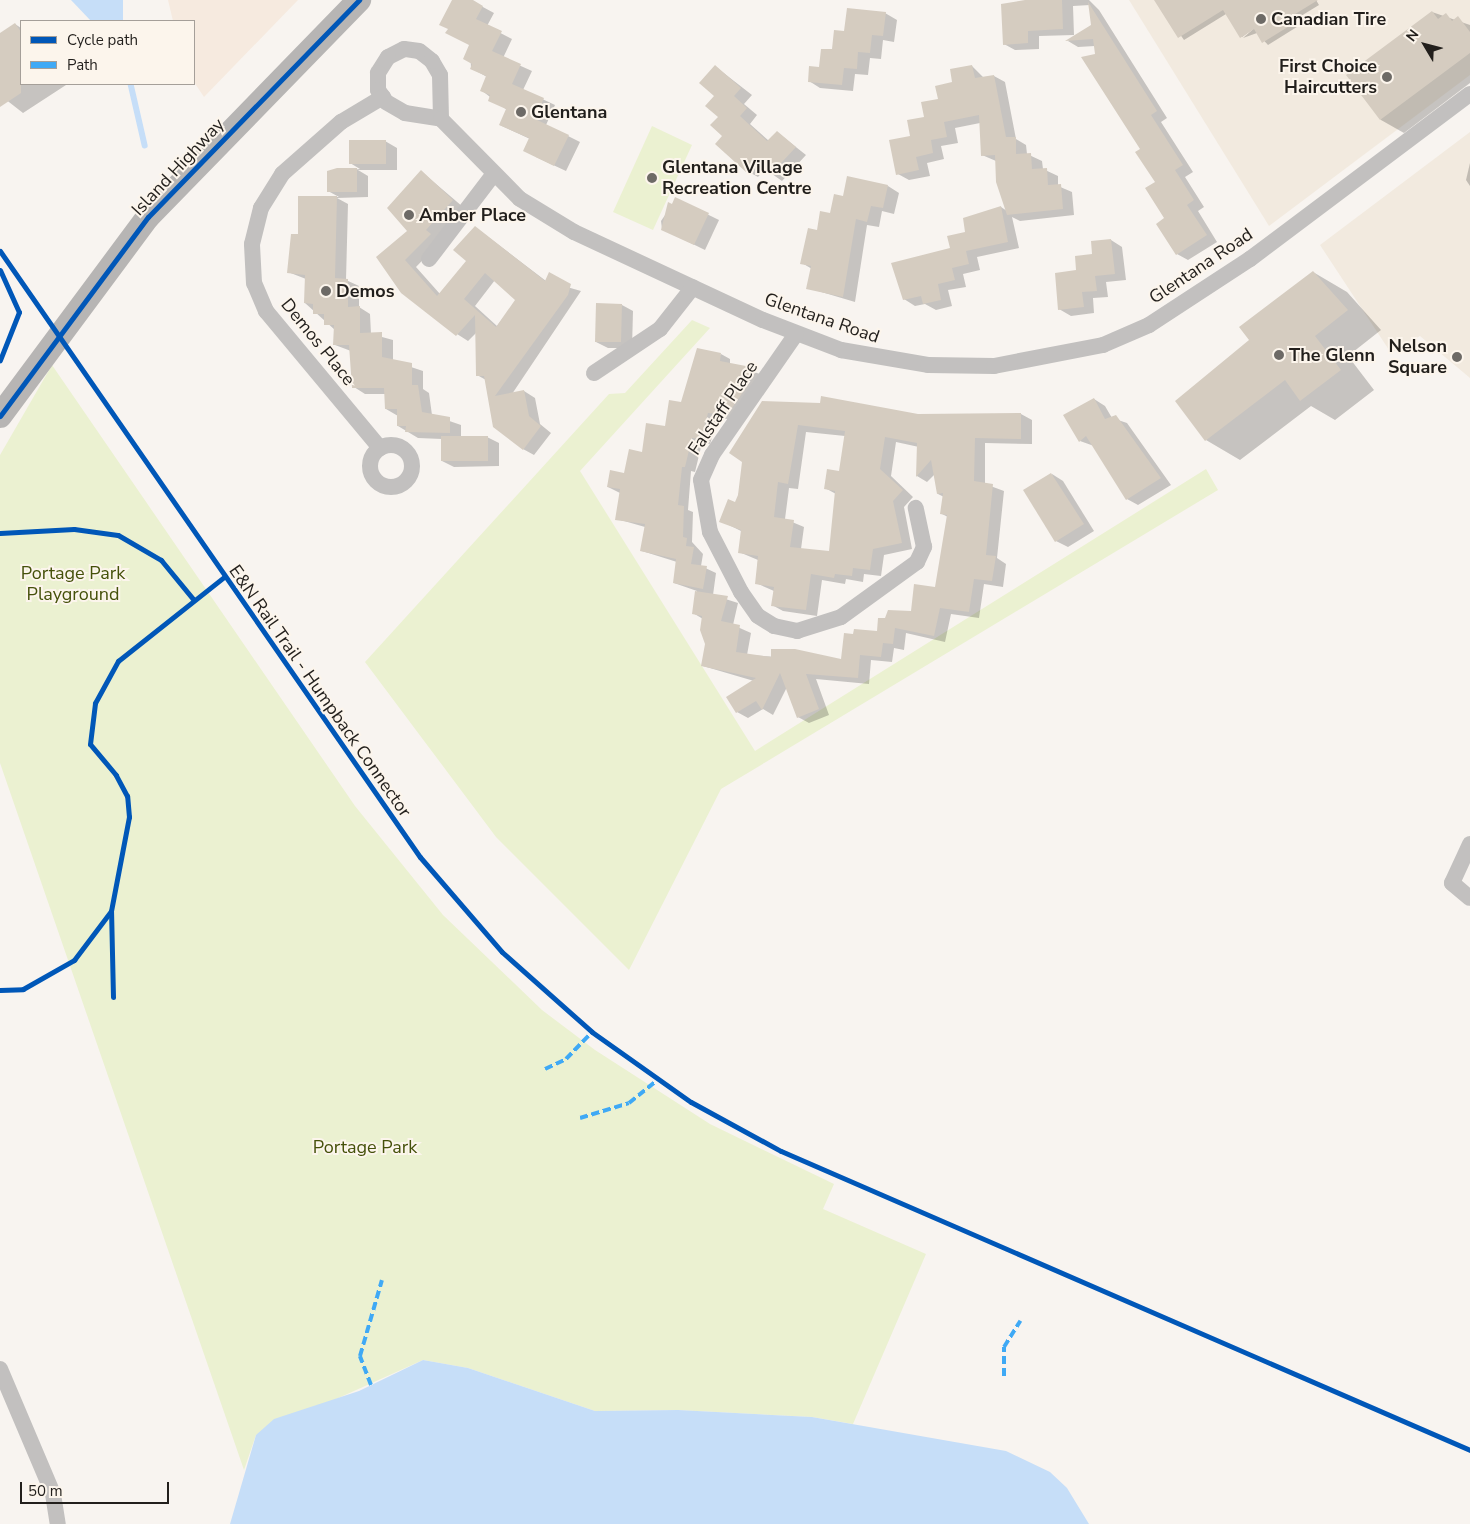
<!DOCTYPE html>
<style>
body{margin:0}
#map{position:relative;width:1470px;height:1524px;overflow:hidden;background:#f8f4f0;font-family:"Nunito Sans",sans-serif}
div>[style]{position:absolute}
.built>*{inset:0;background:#f2eadf}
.education>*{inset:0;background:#f6eadf}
.green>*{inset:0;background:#ebf1d1}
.water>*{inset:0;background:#c6def8}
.shadow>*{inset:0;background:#0003}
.stream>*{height:5.5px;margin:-2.75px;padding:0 2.75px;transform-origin:2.75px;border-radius:2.75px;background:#c6def8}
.building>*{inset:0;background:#d5ccc0}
.minor>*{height:16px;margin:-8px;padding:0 8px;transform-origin:8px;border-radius:8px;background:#c2c0bf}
.minor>.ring{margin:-8px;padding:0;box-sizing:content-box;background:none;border:16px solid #c2c0bf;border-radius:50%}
.secondary>*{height:24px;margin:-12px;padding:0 12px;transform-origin:12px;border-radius:12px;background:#b7b5b4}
.quiet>*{height:4px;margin-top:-2px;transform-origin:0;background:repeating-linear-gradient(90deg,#3fa9f5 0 8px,transparent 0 12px)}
.cycleway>*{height:5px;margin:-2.5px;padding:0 2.5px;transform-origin:2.5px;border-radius:2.5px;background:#0057b8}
.dots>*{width:14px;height:14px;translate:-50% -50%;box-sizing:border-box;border:2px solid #fcf5ec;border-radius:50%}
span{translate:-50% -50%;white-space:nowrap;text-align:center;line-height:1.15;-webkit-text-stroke:4px #fcf5ec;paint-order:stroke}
.poi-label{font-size:18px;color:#221f1c;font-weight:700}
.left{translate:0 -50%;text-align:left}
.right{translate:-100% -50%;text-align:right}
.street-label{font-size:18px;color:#221f1c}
.park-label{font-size:18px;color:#45510a}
.legend{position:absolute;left:20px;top:20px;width:175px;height:65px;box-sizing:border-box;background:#fcf5ec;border:1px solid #a59f99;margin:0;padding:6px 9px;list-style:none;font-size:15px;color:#221f1c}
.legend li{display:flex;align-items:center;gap:10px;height:25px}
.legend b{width:25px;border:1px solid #a59f99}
.north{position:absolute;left:1400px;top:20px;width:50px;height:50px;-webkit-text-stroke:4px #fcf5ec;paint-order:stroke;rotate:307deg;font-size:14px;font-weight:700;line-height:20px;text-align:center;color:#221f1c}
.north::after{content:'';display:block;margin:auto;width:18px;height:22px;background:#221f1c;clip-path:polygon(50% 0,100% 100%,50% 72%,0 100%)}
.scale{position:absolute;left:20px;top:1482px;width:149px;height:22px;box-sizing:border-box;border:2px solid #221f1c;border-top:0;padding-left:6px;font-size:15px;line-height:18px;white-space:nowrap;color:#221f1c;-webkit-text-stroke:4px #fcf5ec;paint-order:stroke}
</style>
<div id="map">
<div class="built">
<div style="clip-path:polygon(1129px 0,1470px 0,1470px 75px,1269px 226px)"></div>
<div style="clip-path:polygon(1470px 132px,1470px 378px,1420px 336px,1391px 353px,1320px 245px)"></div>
</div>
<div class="education">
<div style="clip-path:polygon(168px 0,298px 0,204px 97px,194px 82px,194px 21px,173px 21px)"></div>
</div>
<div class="green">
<div style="clip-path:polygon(652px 126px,692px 145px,653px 230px,613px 212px)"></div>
<div style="clip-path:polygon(692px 320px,710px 328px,580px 471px,755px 751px,1206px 469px,1218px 490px,721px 789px,629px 970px,496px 837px,365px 662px,609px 394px,625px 393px)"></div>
<div style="clip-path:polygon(52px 365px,355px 806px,443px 915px,542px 1010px,595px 1050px,710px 1124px,834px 1184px,823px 1209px,926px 1254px,853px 1424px,812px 1417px,678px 1410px,595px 1411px,468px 1368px,423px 1360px,256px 1435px,244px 1470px,0 763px,0 455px)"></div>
</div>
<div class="water">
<div style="clip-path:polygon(71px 0,123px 0,123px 21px,91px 21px)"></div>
<div style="clip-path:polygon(423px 1360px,468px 1368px,595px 1411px,678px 1410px,812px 1417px,1006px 1451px,1050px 1472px,1067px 1488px,1089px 1524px,230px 1524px,256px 1435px,274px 1419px,359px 1391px)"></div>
</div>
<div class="shadow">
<div style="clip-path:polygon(453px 0,470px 0,494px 13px,487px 26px,512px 39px,503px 58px,532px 71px,523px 90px,555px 105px,546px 125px,580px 142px,566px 171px,536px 157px,530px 139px,500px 125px,507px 110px,481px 90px,487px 77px,471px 68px,470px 45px,449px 29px)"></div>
<div style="clip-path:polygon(1027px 0,1089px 0,1099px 10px,1167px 118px,1161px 122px,1193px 172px,1185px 177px,1204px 207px,1198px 211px,1217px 242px,1188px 260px,1177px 254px,1157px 182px,1095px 46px,1078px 47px,1068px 41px,1092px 25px,1090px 5px,1073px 6px,1074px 35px,1039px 36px,1039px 49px,1015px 50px,1004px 44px)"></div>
<div style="clip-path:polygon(1156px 0,1316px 0,1319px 5px,1296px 19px,1300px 25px,1268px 45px,1257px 33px,1243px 38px,1258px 25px,1242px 37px,1226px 14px,1184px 40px)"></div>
<div style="clip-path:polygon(1432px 12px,1470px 25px,1470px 83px,1404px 133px,1381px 120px,1348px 75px)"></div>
<div style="clip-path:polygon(885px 13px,897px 20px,894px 42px,883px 40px,881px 59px,870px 58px,868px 75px,855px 74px,853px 91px,820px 88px,809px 81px,846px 32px)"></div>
<div style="clip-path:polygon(15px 24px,21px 28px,21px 84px,66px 85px,23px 113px,0 95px,0 34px)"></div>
<div style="clip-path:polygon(972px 66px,984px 78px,994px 76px,1005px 82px,1016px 139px,1026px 145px,1027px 154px,1042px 161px,1043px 169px,1058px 176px,1058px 186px,1072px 192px,1074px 215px,1020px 221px,1012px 217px,1019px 248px,977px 257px,980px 270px,963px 274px,966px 287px,948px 290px,952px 306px,936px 310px,925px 304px,915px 306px,904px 299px,967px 233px,1001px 207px,1007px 211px,996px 161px,982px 155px,980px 123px,955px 128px,958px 143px,941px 146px,944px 159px,927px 163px,930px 176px,909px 180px,898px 174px,925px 118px)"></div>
<div style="clip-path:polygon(716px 67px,752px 95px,744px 104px,757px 115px,750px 124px,769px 141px,777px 132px,806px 155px,782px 181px,765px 169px,758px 177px,747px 171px,724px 136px)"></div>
<div style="clip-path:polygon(385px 141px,397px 148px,397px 170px,358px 170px,368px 176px,368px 197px,337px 198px,348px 204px,346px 280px,359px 286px,359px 307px,370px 314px,371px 334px,393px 340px,393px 361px,423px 371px,423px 389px,429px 393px,432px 415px,461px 425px,461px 437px,487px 437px,499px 443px,499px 466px,454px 467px,442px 461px,442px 439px,418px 438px,398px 426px,398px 416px,386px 409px,385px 394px,365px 394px,354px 387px,351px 351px,335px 345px,335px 330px,305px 303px,306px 279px,288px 272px,299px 235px,299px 197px,339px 197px,328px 191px,328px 173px,360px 169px,350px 163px)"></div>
<div style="clip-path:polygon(1470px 163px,1470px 186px,1466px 180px)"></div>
<div style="clip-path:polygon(evenodd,422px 172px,463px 207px,441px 241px,416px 267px,440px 294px,468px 261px,475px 227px,546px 281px,581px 291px,512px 394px,524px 391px,535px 398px,540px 424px,551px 433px,534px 455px,523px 449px,486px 380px,477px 375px,477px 332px,468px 341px,457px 334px,377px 257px,409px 231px,422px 172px,495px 280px,517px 300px,497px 326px,475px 306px,495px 280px)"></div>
<div style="clip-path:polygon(888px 186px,899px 193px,894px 214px,882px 211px,879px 227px,867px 225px,855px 302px,808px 288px,812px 269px,802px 263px,818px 231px,844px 198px)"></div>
<div style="clip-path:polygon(676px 199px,719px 220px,705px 250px,662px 229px,661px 221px)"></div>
<div style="clip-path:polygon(1111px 240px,1122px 247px,1126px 280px,1106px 282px,1108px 297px,1093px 298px,1094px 313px,1071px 316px,1059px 309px,1078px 272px,1093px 255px,1092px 242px)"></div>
<div style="clip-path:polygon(1313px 272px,1347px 292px,1381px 330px,1348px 356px,1374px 390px,1335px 420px,1311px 406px,1240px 460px,1206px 440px,1250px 340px)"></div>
<div style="clip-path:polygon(622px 305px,633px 311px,632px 348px,608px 348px,596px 342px)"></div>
<div style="clip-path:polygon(evenodd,721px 354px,730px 359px,730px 364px,760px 374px,737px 420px,718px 418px,710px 444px,702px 443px,695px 472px,691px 471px,688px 510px,693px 512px,692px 542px,703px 554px,701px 566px,716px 573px,713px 595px,738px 603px,733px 625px,751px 633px,747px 655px,842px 661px,878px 633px,886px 620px,912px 612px,936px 589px,948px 517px,942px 514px,944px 497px,938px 494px,935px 474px,927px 482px,917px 476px,919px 447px,896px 442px,891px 476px,913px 497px,904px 507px,912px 549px,884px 555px,881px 576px,864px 574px,863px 582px,846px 579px,845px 584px,822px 580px,817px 616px,783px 611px,772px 605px,774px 591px,756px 583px,758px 560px,739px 552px,743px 532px,721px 521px,736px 504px,763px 402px,918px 416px,1021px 414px,1032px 420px,1032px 444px,985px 443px,985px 484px,1004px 491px,997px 558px,1006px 564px,1003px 587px,984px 584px,979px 618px,951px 614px,945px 642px,906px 633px,904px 650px,894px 648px,892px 662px,871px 660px,869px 684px,816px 679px,829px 715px,809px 723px,798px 717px,787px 687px,773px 715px,763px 709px,748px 718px,737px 712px,754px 681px,703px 666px,706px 643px,703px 619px,693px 613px,697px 591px,674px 583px,677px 562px,642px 551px,645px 527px,617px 519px,620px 493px,608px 487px,625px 474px,666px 427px,721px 354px,806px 432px,845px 436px,840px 473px,825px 488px,836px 494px,830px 553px,801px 549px,804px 527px,785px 519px,789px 488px,798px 489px,806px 432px)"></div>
<div style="clip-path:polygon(1094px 399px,1105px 406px,1112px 418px,1127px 423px,1171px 485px,1138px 505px,1127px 499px,1094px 446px,1080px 441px)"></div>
<div style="clip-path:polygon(1052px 474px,1063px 481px,1094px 531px,1068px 547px,1056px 541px)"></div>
</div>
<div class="stream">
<div style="left:131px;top:84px;width:63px;rotate:77.1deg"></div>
</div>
<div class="building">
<div style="clip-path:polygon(452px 0,473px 0,483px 6px,476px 19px,502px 31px,492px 51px,521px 64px,512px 84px,544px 98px,535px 119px,569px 135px,554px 166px,523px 151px,529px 138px,499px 125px,506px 109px,488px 101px,490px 95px,480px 91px,486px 76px,470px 69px,472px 64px,463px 59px,469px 45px,445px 33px,448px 29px,439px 25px)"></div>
<div style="clip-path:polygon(1025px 0,1062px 0,1063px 29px,1028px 31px,1028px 43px,1003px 45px,1001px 4px)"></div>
<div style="clip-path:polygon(1154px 0,1318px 0,1292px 16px,1296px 22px,1262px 43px,1254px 29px,1240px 38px,1223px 10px,1178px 38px)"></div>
<div style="clip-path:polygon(1088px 2px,1157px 111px,1151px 115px,1183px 165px,1175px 170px,1194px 200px,1187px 205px,1207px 235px,1176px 255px,1156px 224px,1164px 218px,1145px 188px,1155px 182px,1135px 152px,1140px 149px,1081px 57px,1095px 54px,1093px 39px,1065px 41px,1091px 25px)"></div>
<div style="clip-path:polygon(847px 8px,886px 12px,883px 36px,872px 35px,870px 53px,858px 52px,857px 69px,844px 68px,842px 85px,808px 82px,809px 66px,819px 67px,821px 49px,832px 49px,834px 30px,844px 31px)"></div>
<div style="clip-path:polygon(1432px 11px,1438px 19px,1446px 13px,1452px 21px,1458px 16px,1470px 32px,1470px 53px,1380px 120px,1346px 75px)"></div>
<div style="clip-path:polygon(15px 23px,21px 32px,21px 93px,0 107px,0 33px)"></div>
<div style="clip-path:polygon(715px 65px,741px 88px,734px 96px,747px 108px,740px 116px,767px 141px,777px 131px,796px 147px,770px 175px,755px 161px,746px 172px,715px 144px,722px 136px,710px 125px,718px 117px,705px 106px,714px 96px,699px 83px)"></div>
<div style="clip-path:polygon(972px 65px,975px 78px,994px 75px,1006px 137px,1016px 137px,1016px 154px,1031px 153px,1032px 169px,1047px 168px,1048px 185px,1061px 184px,1063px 209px,1007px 215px,996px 182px,995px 155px,981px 156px,979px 115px,944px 122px,947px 137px,931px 140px,933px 153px,916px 157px,919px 170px,896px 175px,889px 140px,910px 136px,907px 120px,924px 117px,921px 102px,938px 99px,935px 86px,952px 82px,950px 69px)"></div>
<div style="clip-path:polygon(349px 140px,386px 140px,386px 164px,349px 164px)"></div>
<div style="clip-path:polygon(337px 168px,357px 168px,357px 192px,327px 192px,327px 171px)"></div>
<div style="clip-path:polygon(evenodd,421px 170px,453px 200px,426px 230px,431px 234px,405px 260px,437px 296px,466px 261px,453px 250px,475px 226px,545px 281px,549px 272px,571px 284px,568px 295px,495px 396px,524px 390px,529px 416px,541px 426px,523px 450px,493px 427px,484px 376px,476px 376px,475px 315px,456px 336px,401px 293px,376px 257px,407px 231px,387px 208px,421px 170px,485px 273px,515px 300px,496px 327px,464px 299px,485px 273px)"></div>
<div style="clip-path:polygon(847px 176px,888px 185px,883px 208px,871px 206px,867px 222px,856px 219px,843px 297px,806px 289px,811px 266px,800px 264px,808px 228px,817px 230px,820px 211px,830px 213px,834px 194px,843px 196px)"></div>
<div style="clip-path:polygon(298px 196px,337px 196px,335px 278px,348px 279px,348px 307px,360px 306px,360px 333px,382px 332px,382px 357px,412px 363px,412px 385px,418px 385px,422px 412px,450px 417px,450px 433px,405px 432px,406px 426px,397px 426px,397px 409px,385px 409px,384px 388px,352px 388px,349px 345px,333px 345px,334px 325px,324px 325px,324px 314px,313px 314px,313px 304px,304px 303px,305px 275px,287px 273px,291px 234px,298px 234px)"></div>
<div style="clip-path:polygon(675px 197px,709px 213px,694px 245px,661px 230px,668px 202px,672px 204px)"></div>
<div style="clip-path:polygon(1001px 206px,1008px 242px,966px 251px,969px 264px,952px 268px,955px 280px,938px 284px,941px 300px,923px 304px,921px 296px,903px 300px,891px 263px,950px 248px,947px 236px,965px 232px,963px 218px)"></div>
<div style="clip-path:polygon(1111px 239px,1115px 274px,1095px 276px,1097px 291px,1082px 292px,1084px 307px,1058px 310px,1055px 273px,1076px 270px,1075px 256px,1092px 254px,1091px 241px)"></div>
<div style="clip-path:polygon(1313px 271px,1348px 310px,1315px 336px,1341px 370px,1300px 401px,1285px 380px,1205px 441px,1175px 401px,1249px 340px,1239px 327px)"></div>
<div style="clip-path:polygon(596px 303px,622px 304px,621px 342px,595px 342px)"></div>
<div style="clip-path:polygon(697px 348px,721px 353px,720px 361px,751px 367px,748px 385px,727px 415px,708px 413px,701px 439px,692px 438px,685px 467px,682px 467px,678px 505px,684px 506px,683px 537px,687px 538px,686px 546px,694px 547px,691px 564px,707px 566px,703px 589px,673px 583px,676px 559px,640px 551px,645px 524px,615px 520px,620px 489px,607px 487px,610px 470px,624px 473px,629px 449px,642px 452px,646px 423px,665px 426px,669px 400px,681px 402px)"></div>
<div style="clip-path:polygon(evenodd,821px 396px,918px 414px,1021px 413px,1021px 439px,975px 438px,974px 481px,993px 484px,986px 555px,996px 556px,992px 581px,974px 579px,969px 612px,940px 608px,934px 636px,895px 628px,893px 644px,883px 643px,881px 657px,860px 655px,858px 678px,806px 674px,819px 709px,797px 718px,780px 673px,762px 710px,756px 701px,736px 713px,726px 697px,756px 678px,701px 666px,705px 644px,700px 630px,702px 616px,692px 614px,695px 591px,728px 596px,721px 621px,740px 625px,736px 652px,771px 657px,771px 649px,795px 649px,841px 659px,844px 633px,853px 634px,854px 629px,877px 631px,878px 618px,885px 618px,888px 610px,911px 611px,914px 584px,935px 587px,947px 515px,940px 514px,943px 493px,937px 494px,931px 460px,916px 477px,917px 443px,885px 437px,880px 469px,903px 490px,893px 501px,902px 543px,873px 549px,870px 570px,853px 568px,852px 576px,835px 574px,834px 578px,811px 574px,806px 610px,771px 606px,774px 587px,755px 584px,758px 556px,738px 553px,741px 530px,719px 522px,728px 499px,735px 502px,738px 495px,742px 462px,729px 453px,762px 401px,820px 403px,821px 396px,798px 425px,845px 431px,839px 471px,827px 469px,824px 489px,835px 491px,829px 551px,790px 547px,794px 520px,774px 517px,778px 482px,788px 484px,798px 425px)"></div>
<div style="clip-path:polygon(1094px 398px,1105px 419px,1116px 415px,1161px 478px,1126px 500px,1086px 436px,1079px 442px,1063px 415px)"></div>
<div style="clip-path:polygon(441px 436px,488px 436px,488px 461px,441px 461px)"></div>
<div style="clip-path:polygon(1051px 473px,1084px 524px,1055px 542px,1023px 490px)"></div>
</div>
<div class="minor">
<div style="left:441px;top:119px;width:44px;rotate:-91.3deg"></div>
<div style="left:440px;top:75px;width:16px;rotate:-120deg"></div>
<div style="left:432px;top:61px;width:16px;rotate:-142deg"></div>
<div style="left:419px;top:51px;width:15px;rotate:-172deg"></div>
<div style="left:404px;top:49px;width:18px;rotate:153deg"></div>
<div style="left:388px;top:57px;width:19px;rotate:122deg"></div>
<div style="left:378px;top:73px;width:17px;rotate:90deg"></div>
<div style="left:378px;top:90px;width:14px;rotate:56deg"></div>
<div style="left:386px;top:102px;width:22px;rotate:30deg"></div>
<div style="left:405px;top:113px;width:36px;rotate:9deg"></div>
<div style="left:441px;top:119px;width:112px;rotate:45.4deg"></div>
<div style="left:520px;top:199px;width:63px;rotate:31.4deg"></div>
<div style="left:574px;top:232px;width:208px;rotate:25deg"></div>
<div style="left:763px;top:320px;width:84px;rotate:21deg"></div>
<div style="left:841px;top:350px;width:88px;rotate:9.8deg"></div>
<div style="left:928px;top:365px;width:66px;rotate:0.9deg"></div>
<div style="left:994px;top:366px;width:111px;rotate:-10.9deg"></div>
<div style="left:1103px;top:345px;width:50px;rotate:-23.5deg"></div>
<div style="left:1149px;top:325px;width:121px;rotate:-33.2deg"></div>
<div style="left:1250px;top:259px;width:275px;rotate:-36.9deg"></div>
<div style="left:429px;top:259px;width:106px;rotate:-52.7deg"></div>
<div style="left:796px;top:334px;width:147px;rotate:124.8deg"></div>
<div style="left:712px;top:455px;width:27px;rotate:114deg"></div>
<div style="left:701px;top:480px;width:53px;rotate:80.2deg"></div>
<div style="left:710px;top:532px;width:68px;rotate:62.7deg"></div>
<div style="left:741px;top:592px;width:29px;rotate:55deg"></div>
<div style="left:758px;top:616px;width:19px;rotate:32deg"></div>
<div style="left:774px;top:626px;width:24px;rotate:12deg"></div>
<div style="left:797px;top:631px;width:46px;rotate:-17.7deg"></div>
<div style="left:841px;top:617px;width:94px;rotate:-35.9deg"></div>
<div style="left:917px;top:562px;width:17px;rotate:-65deg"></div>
<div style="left:924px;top:547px;width:40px;rotate:-102deg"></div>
<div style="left:594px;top:373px;width:79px;rotate:-33.7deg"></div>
<div style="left:660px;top:329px;width:53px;rotate:-51.8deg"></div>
<div class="ring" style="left:370px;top:445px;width:26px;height:26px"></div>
<div style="left:380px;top:448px;width:178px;rotate:-129.8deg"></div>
<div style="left:266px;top:311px;width:30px;rotate:-113deg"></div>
<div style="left:254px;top:283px;width:39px;rotate:-93deg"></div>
<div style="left:252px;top:244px;width:37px;rotate:-76deg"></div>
<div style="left:261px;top:208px;width:40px;rotate:-58deg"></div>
<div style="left:282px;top:174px;width:79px;rotate:-41.4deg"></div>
<div style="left:341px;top:122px;width:49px;rotate:-30.8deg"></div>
<div style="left:1470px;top:844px;width:43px;rotate:114.8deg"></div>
<div style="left:1452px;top:883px;width:23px;rotate:40deg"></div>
<div style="left:0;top:1369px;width:136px;rotate:67deg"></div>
<div style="left:53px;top:1494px;width:30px;rotate:81deg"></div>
</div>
<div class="secondary">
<div style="left:0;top:416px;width:248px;rotate:-53.4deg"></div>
<div style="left:148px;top:217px;width:303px;rotate:-45.8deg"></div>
</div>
<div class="quiet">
<div style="left:545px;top:1069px;width:23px;rotate:-25deg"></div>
<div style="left:566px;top:1059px;width:37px;rotate:-46deg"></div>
<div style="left:580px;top:1118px;width:51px;rotate:-17deg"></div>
<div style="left:629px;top:1103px;width:36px;rotate:-39deg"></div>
<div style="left:1004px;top:1376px;width:29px;rotate:-90deg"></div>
<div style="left:1004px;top:1347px;width:31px;rotate:-58deg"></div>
<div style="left:371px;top:1385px;width:31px;rotate:-111deg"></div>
<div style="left:360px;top:1356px;width:79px;rotate:-73.9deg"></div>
</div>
<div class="cycleway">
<div style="left:0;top:251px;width:737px;rotate:55.28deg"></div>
<div style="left:420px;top:857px;width:125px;rotate:49.2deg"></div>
<div style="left:502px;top:952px;width:120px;rotate:41.6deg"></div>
<div style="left:592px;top:1032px;width:121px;rotate:35.3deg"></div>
<div style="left:691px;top:1102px;width:102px;rotate:28.6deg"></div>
<div style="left:781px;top:1151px;width:751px;rotate:23.46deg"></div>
<div style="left:0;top:270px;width:46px;rotate:65.7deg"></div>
<div style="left:19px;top:312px;width:52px;rotate:111.6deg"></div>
<div style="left:0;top:416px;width:248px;rotate:-53.4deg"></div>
<div style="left:148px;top:217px;width:303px;rotate:-45.8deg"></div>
<div style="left:0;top:533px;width:74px;rotate:-3.1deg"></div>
<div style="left:74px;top:529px;width:44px;rotate:7.8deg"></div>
<div style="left:118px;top:535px;width:50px;rotate:30.2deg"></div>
<div style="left:161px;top:560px;width:50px;rotate:50.6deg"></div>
<div style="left:0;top:990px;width:23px;rotate:-2deg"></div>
<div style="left:23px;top:989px;width:59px;rotate:-29.6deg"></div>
<div style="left:74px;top:960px;width:61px;rotate:-52.9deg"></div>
<div style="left:113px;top:997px;width:86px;rotate:-91.3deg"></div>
<div style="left:111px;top:911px;width:96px;rotate:-79.2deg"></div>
<div style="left:129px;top:817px;width:21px;rotate:-95deg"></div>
<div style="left:127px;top:796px;width:24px;rotate:-118deg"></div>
<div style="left:116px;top:775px;width:40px;rotate:-130deg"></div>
<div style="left:90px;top:744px;width:41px;rotate:-83deg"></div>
<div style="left:95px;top:703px;width:48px;rotate:-61.3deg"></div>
<div style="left:118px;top:661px;width:135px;rotate:-38.4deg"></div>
</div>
<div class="dots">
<div style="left:1261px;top:19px;background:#6d6a66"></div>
<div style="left:1387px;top:77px;background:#6d6a66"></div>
<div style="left:521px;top:112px;background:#6d6a66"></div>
<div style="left:652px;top:178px;background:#6d6a66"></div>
<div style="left:409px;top:215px;background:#6d6a66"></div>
<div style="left:326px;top:291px;background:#6d6a66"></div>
<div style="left:1279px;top:355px;background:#6d6a66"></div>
<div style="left:1457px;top:357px;background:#6d6a66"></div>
</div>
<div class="poi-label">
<span class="left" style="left:1271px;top:19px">Canadian Tire</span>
<span class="right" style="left:1377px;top:77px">First Choice<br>Haircutters</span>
<span class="left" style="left:531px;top:112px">Glentana</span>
<span class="left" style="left:662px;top:178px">Glentana Village<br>Recreation Centre</span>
<span class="left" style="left:419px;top:215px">Amber Place</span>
<span class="left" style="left:336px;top:291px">Demos</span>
<span class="right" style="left:1447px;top:357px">Nelson<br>Square</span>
<span class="left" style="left:1289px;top:355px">The Glenn</span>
</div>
<div class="street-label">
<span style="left:178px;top:167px;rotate:-47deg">Island Highway</span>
<span style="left:1201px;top:266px;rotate:-34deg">Glentana Road</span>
<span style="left:822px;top:318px;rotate:19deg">Glentana Road</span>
<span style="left:318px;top:342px;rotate:51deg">Demos Place</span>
<span style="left:723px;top:408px;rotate:-56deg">Falstaff Place</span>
<span style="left:320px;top:691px;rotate:55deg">E&amp;N Rail Trail - Humpback Connector</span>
</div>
<div class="park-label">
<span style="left:73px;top:584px">Portage Park<br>Playground</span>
<span style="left:365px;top:1147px">Portage Park</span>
</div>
<ul class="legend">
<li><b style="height:6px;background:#0057b8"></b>Cycle path</li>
<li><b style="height:6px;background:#3fa9f5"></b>Path</li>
</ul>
<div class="north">N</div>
<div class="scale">50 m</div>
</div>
